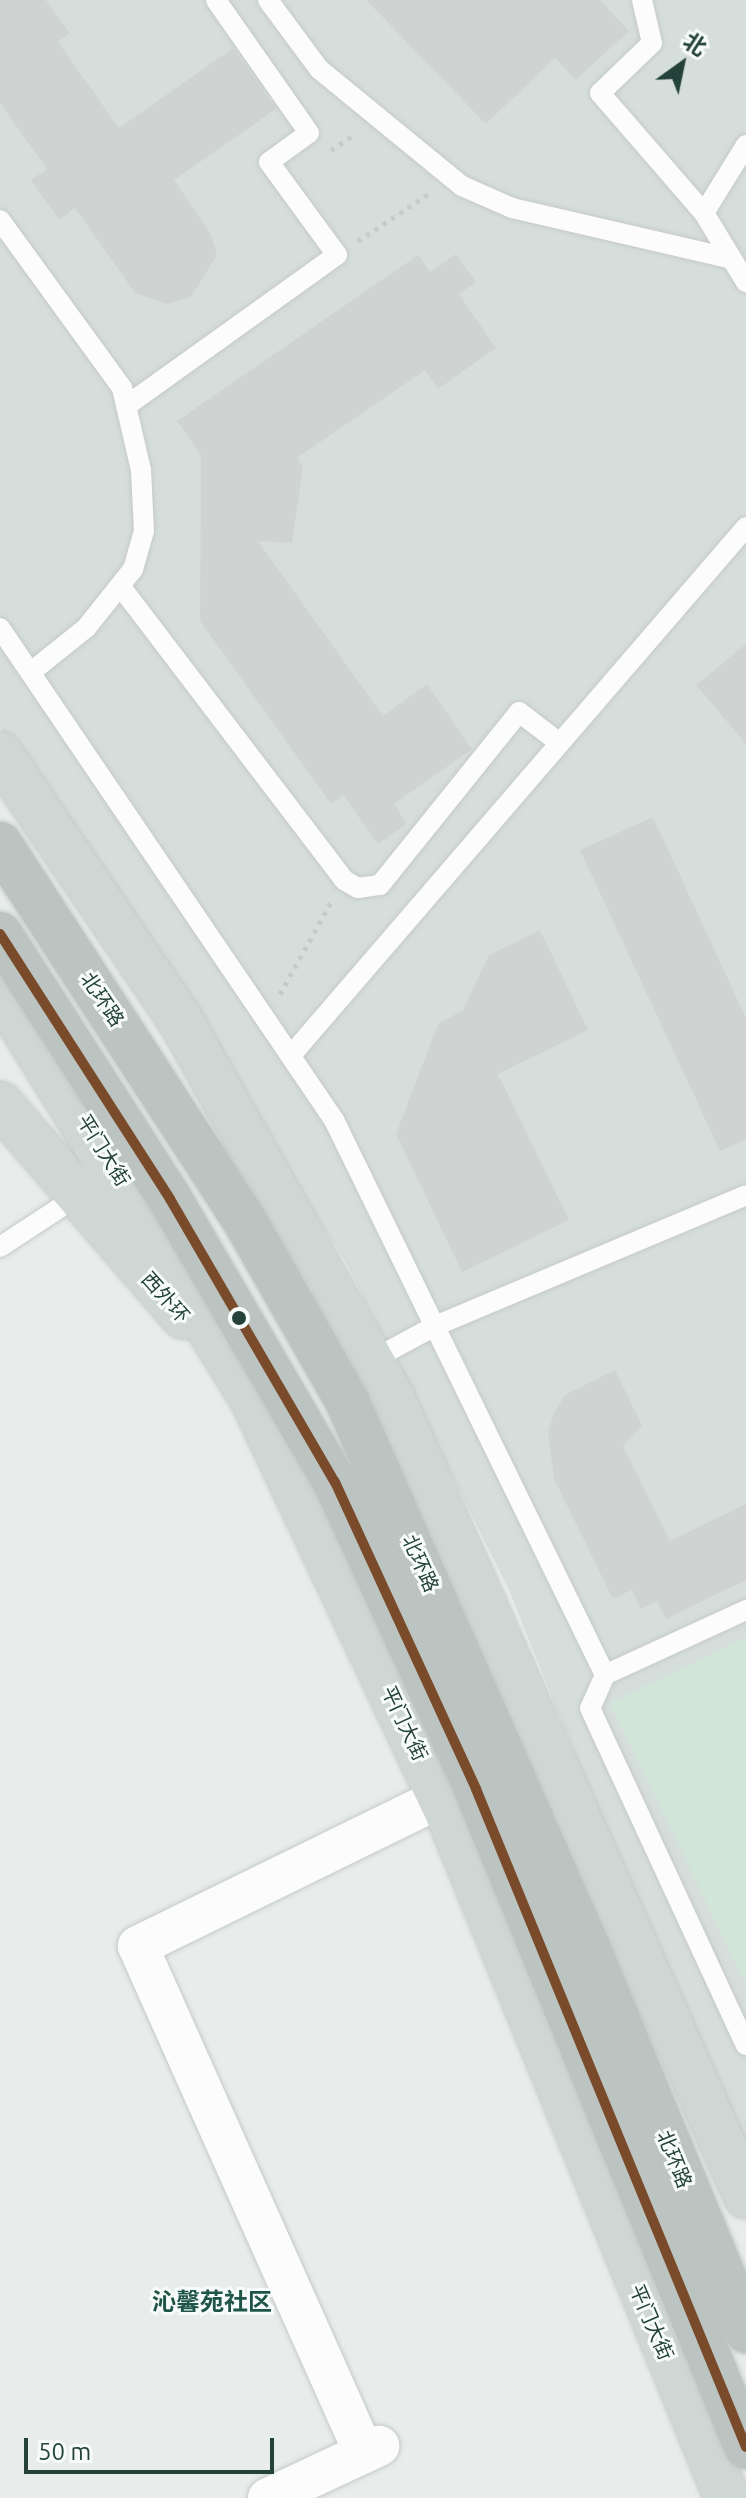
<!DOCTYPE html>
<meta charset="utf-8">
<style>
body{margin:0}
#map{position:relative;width:746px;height:2498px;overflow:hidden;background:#e8edeb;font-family:Ubuntu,"Noto Sans SC",sans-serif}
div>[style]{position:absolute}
.built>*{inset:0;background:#d6dedb}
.green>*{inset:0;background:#d1e6d8}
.building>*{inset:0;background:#cfd4d2}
.path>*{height:5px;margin-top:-2.5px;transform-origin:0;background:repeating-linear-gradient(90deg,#c3ccca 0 4px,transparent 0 10px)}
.roads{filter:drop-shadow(0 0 2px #c5cac8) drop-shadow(0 0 2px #c5cac8)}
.lane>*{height:20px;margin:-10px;padding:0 10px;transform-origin:10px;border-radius:10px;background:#fcfcfc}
.street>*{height:40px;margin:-20px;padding:0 20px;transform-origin:20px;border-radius:20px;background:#fcfcfc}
.primary>*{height:44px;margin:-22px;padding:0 22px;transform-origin:22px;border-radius:22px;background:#cfd7d5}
.bridges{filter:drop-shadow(0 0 2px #c3ccc9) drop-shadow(0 0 2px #c3ccc9)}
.highway-bridge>*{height:44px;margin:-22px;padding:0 22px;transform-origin:22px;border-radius:22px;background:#bcc4c2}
.bus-1>*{height:10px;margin:-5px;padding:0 5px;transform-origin:5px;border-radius:5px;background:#7a4b2a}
.dots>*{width:22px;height:22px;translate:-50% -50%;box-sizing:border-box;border:4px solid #f7fbf9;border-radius:50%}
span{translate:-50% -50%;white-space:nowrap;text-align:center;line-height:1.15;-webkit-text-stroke:6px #f7fbf9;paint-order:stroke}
.street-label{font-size:20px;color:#24423a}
.quarter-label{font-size:24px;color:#1f5548;font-weight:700}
.north{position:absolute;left:642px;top:24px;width:80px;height:80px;-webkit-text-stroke:6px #f7fbf9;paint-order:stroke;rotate:33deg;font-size:22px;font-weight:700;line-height:32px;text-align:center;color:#24423a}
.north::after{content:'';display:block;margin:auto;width:28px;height:36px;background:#24423a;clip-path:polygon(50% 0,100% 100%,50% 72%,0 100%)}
.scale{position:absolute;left:24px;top:2438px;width:250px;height:36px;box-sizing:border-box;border:4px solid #24423a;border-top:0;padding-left:10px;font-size:24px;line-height:28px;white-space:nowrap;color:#24423a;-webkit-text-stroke:6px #f7fbf9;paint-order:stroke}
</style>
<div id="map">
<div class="built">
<div style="clip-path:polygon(0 0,746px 0,746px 2150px,621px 1869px,509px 1590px,345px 1261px,0 728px)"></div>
</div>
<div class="green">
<div style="clip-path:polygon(746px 1638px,746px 1984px,610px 1703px)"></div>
</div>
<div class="building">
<div style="clip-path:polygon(0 0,46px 0,70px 33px,58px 42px,119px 128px,233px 48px,276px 109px,174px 180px,211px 234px,217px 255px,191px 297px,167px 304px,135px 293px,75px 208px,59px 220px,31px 180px,47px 169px,0 103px)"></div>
<div style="clip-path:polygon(366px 0,600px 0,629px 31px,576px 80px,555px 58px,486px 124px)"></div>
<div style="clip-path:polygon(456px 254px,476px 282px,459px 294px,496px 348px,438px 389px,425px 370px,297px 458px,303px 468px,292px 543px,258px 541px,383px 716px,427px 684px,472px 749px,394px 804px,407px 824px,378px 844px,343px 795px,331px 804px,200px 621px,201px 455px,177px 421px,418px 255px,430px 272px)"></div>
<div style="clip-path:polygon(746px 644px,746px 744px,696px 685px)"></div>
<div style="clip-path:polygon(653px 817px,746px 1018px,746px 1139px,720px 1151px,580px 850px)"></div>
<div style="clip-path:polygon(540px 930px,588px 1030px,498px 1074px,569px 1220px,462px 1272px,396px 1134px,438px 1024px,463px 1010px,489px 955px)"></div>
<div style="clip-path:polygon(615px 1370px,642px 1425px,623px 1446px,670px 1541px,746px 1504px,746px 1580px,666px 1619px,657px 1601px,641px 1609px,632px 1590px,613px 1599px,554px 1479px,548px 1432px,554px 1413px,565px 1395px)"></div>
</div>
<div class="path">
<div style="left:331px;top:150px;width:30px;rotate:-34deg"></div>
<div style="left:358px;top:241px;width:87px;rotate:-33.7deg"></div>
<div style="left:280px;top:994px;width:105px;rotate:-61deg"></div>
</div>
<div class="roads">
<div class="lane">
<div style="left:268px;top:0;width:86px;rotate:53.5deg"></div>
<div style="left:319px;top:69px;width:185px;rotate:39.3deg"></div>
<div style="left:462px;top:186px;width:55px;rotate:23.7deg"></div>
<div style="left:512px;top:208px;width:222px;rotate:13deg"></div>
<div style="left:642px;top:0;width:44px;rotate:76.9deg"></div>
<div style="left:652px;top:43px;width:72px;rotate:136.1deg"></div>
<div style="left:600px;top:93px;width:159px;rotate:49.1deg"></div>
<div style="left:704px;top:213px;width:81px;rotate:58.7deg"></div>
<div style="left:704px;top:213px;width:80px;rotate:-58.3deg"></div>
<div style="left:0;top:220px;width:208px;rotate:54deg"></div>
<div style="left:122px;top:388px;width:84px;rotate:77deg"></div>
<div style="left:141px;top:470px;width:61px;rotate:87.2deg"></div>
<div style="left:144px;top:531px;width:40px;rotate:106deg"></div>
<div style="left:133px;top:569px;width:75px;rotate:128.5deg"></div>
<div style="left:86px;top:628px;width:70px;rotate:141.3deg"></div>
<div style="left:126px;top:406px;width:259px;rotate:-35.6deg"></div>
<div style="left:337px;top:255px;width:115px;rotate:-126.2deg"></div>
<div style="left:269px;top:162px;width:49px;rotate:-35.9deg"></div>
<div style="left:309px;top:133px;width:162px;rotate:-125deg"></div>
<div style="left:121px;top:587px;width:368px;rotate:52.7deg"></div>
<div style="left:344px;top:880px;width:16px;rotate:30deg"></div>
<div style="left:358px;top:888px;width:22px;rotate:-8deg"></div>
<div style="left:380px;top:885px;width:222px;rotate:-51.2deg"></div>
<div style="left:519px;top:712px;width:48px;rotate:37.3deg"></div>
<div style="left:0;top:628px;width:595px;rotate:55.83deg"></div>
<div style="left:334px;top:1120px;width:618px;rotate:63.97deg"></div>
<div style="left:293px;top:1053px;width:694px;rotate:-49.26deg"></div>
<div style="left:0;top:1247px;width:91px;rotate:-33.3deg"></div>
<div style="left:372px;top:1360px;width:72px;rotate:-28.4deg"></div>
<div style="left:435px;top:1326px;width:337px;rotate:-22.8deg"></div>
<div style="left:746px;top:1610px;width:155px;rotate:155.3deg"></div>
<div style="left:605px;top:1675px;width:36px;rotate:114deg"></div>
<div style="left:590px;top:1708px;width:371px;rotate:65.2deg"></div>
</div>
<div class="street">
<div style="left:364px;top:2453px;width:555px;rotate:-114.03deg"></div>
<div style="left:138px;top:1946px;width:336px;rotate:-26.1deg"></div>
<div style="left:268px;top:2498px;width:123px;rotate:-25.1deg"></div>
</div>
<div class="primary">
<div style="left:0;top:754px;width:319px;rotate:55.9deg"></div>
<div style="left:179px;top:1018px;width:438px;rotate:60.7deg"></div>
<div style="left:393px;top:1400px;width:871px;rotate:66.08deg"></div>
<div style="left:0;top:990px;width:482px;rotate:58.3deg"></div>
<div style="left:253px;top:1400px;width:473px;rotate:64.8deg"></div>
<div style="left:454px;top:1828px;width:723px;rotate:67.83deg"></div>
<div style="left:0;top:1104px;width:281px;rotate:49.2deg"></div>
</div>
</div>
<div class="bridges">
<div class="highway-bridge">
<div style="left:0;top:844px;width:452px;rotate:57deg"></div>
<div style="left:246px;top:1223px;width:205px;rotate:60.4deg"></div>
<div style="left:347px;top:1401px;width:602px;rotate:66.2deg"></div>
<div style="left:590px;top:1952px;width:410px;rotate:67.6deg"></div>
<div style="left:0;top:934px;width:315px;rotate:57.3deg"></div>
<div style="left:170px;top:1199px;width:328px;rotate:59.8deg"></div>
<div style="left:335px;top:1482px;width:338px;rotate:65.3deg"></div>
<div style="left:476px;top:1789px;width:711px;rotate:67.69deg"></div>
</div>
</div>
<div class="bus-1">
<div style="left:0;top:934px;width:315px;rotate:57.3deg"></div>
<div style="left:170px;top:1199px;width:328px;rotate:59.8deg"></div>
<div style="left:335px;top:1482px;width:338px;rotate:65.3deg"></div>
<div style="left:476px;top:1789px;width:711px;rotate:67.69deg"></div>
</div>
<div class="dots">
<div style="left:239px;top:1318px;background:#24423a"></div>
</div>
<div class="street-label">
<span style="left:103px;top:999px;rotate:56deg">北环路</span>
<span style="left:104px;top:1150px;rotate:58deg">平门大街</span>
<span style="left:166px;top:1297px;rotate:48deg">西外环</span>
<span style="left:421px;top:1563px;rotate:66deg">北环路</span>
<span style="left:405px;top:1723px;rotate:65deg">平门大街</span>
<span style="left:675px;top:2159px;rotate:68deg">北环路</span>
<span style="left:652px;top:2322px;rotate:67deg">平门大街</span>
</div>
<div class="quarter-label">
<span style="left:212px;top:2302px">沁馨苑社区</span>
</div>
<div class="north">北</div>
<div class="scale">50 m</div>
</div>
